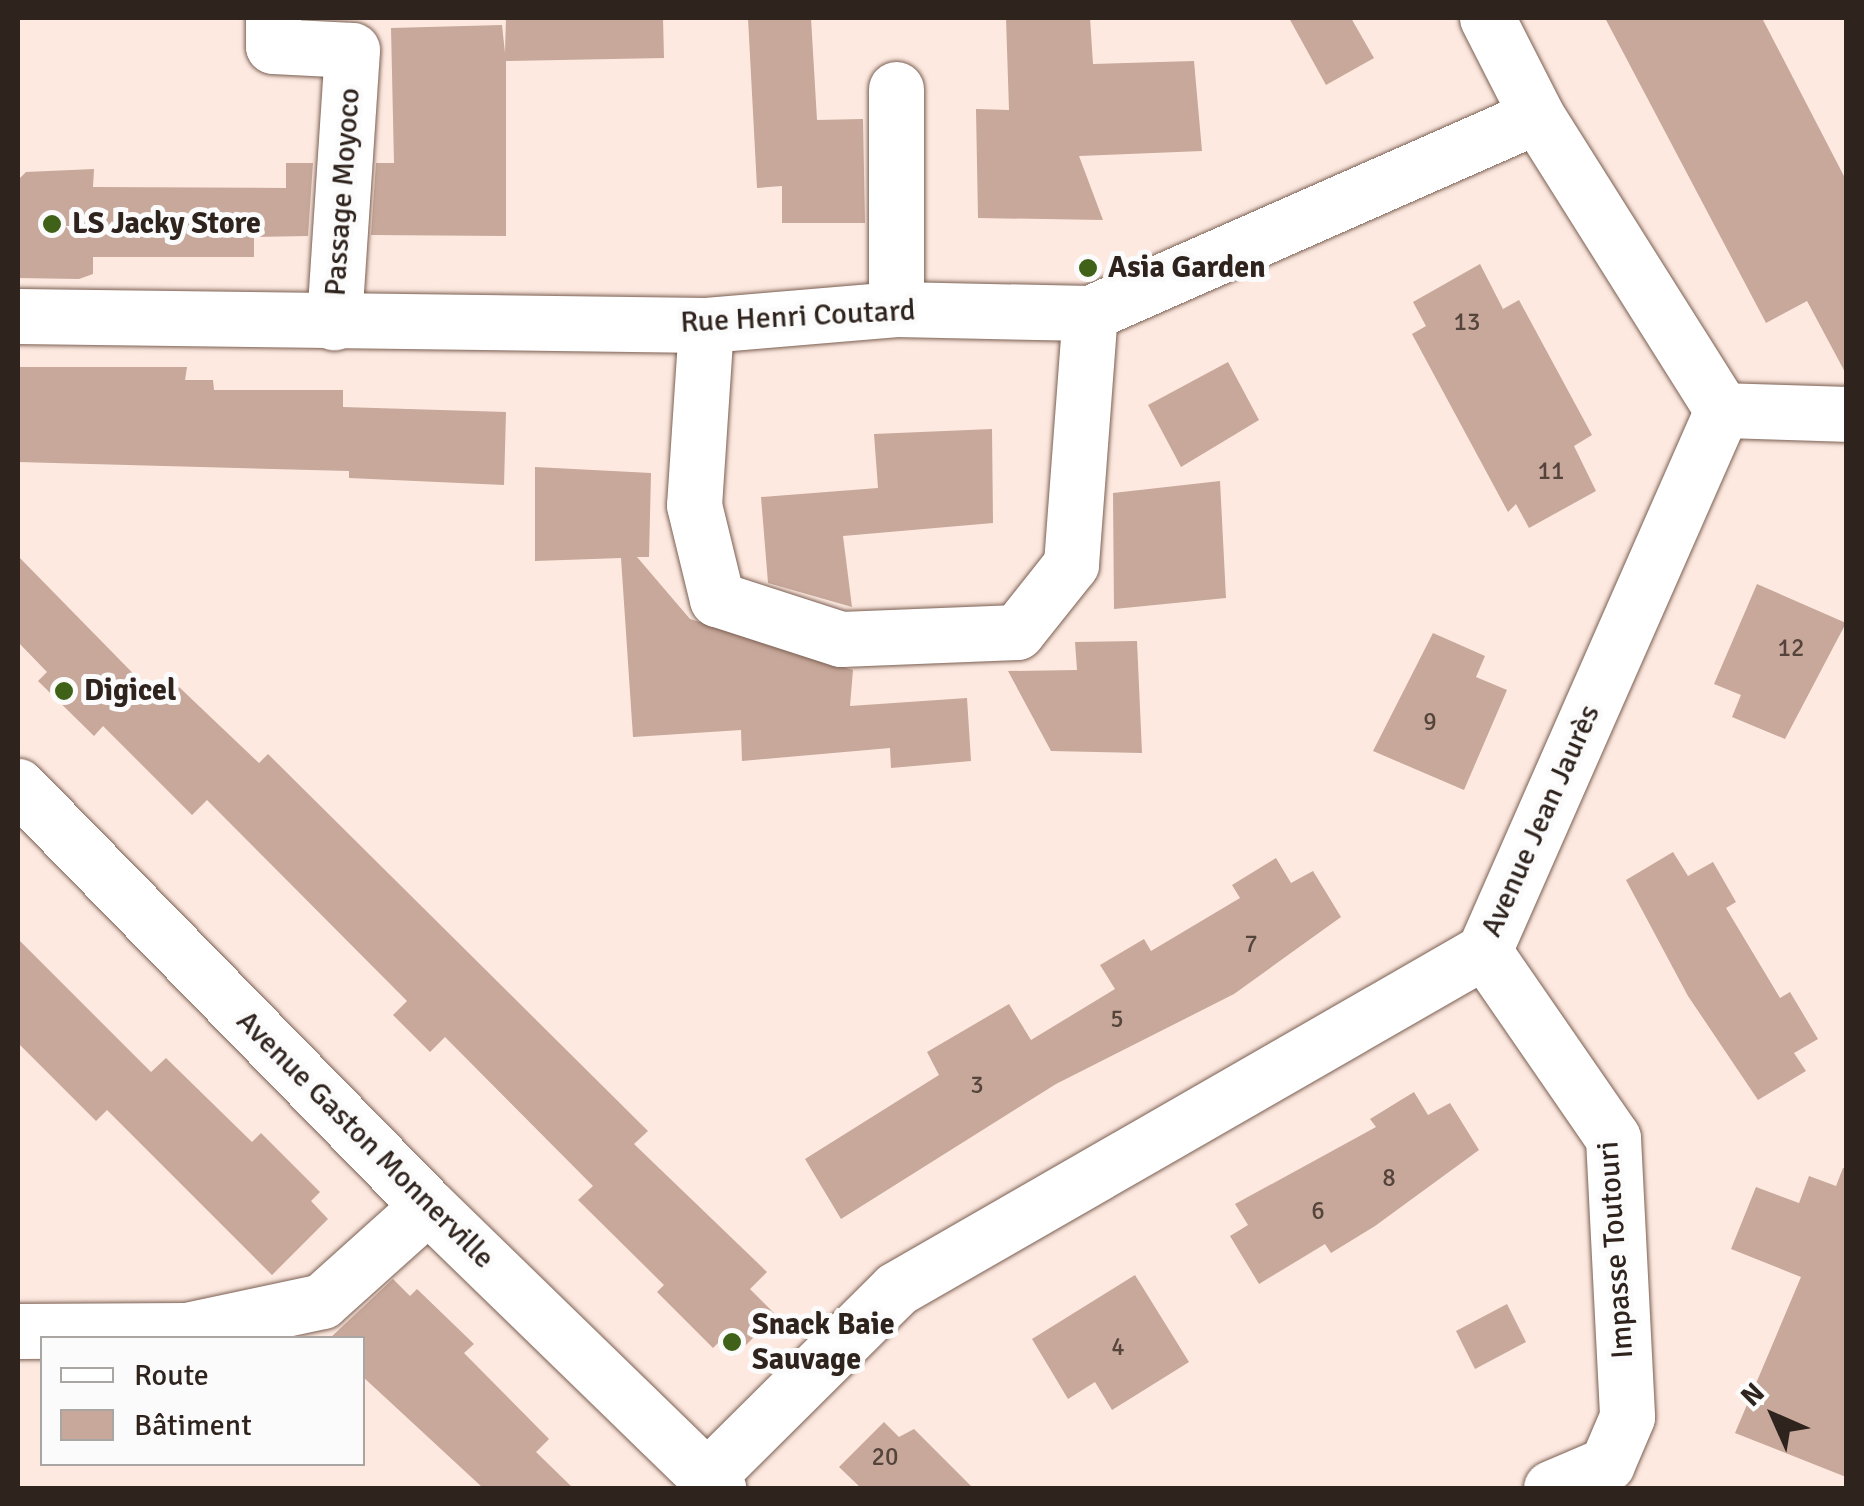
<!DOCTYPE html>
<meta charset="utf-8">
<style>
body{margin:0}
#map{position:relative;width:1864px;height:1506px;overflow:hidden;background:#fde9e0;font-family:Signika,sans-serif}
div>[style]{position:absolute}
.building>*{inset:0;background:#c7a89a}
.roads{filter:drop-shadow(0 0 2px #7b5f52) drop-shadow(0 0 2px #7b5f52)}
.minor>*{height:55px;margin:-27.5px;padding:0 27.5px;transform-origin:27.5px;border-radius:27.5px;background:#fff}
.dots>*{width:28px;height:28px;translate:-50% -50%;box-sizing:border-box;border:5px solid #fbfbfb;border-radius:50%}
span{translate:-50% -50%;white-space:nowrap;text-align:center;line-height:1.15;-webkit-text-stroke:10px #fbfbfb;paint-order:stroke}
.number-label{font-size:25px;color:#55443c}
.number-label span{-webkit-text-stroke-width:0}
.street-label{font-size:30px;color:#2f231d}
.poi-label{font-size:30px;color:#2f231d;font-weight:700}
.left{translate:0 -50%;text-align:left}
.frame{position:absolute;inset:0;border:20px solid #2f231d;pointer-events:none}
.legend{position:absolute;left:40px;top:1336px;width:325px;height:130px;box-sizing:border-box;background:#fbfbfb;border:2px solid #a9a5a2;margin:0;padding:12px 18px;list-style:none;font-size:30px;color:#2f231d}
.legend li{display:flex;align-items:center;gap:20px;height:50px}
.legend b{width:50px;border:2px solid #a9a5a2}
.north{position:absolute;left:1724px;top:1366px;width:100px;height:100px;-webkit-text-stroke:8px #fbfbfb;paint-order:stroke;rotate:315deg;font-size:28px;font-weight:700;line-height:40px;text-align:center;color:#2f231d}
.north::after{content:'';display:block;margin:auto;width:35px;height:45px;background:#2f231d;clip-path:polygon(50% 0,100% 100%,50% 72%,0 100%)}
</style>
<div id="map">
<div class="building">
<div style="clip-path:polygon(506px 18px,663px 18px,664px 58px,506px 61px,506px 236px,371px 235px,376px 163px,394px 163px,391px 28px,502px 25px,505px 53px)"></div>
<div style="clip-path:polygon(748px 18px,811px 18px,817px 120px,863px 119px,865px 223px,782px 223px,782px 186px,757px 188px)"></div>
<div style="clip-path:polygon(1006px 18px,1090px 18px,1093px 64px,1194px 61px,1202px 151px,1079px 156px,1103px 220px,978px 218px,976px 109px,1009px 110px)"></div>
<div style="clip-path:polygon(1289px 18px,1351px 18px,1374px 58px,1326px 85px)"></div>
<div style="clip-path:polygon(1605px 18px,1762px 18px,1846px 180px,1846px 374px,1807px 301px,1766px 323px)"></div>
<div style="clip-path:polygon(286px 163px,313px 163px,308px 236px,254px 237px,254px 257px,93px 257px,93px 274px,79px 279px,18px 278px,18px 180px,26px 172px,94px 169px,93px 187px,286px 188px)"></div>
<div style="clip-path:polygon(1480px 264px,1503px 309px,1519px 300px,1592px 435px,1574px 446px,1596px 491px,1529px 528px,1516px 504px,1508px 512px,1412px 334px,1426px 326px,1413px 302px)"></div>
<div style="clip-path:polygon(1228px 362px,1259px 420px,1181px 467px,1148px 405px)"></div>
<div style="clip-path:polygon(18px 367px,187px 367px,185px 380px,213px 380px,214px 390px,343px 390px,343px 407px,506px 412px,504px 485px,349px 478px,349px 471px,18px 462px)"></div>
<div style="clip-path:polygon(992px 429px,993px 523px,843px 536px,852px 607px,768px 583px,761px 497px,878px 488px,874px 434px)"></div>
<div style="clip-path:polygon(535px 467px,651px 473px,649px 557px,637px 557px,690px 619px,853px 670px,850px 706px,967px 698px,971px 761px,891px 768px,890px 748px,742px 761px,741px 730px,633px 737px,621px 558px,535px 561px)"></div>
<div style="clip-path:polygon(1220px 481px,1226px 598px,1114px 609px,1113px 493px)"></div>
<div style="clip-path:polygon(18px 556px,163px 704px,179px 687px,259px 763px,268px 754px,648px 1131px,634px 1144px,767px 1272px,750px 1289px,776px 1315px,735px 1356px,720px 1341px,713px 1348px,657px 1292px,664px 1285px,578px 1200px,593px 1186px,445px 1037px,430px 1052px,393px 1015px,407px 1001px,207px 800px,192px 815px,103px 726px,94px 736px,38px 681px,47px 672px,18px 642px)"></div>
<div style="clip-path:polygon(1757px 584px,1846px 623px,1785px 739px,1732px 717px,1741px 695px,1714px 684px)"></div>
<div style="clip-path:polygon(1433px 633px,1485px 656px,1476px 677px,1507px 690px,1464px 790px,1373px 751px)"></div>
<div style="clip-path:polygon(1137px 641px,1142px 753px,1051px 751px,1008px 671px,1077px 670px,1075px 642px)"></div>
<div style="clip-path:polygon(1673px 852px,1688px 876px,1713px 862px,1736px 902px,1726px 908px,1780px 998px,1790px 992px,1818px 1039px,1794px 1053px,1806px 1071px,1758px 1100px,1688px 996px,1626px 880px)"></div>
<div style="clip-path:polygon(1276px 858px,1291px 883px,1313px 871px,1341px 917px,1234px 994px,1056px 1084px,841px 1219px,805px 1159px,939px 1075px,927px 1052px,1009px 1004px,1031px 1040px,1115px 989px,1100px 965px,1144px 939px,1151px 951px,1240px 898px,1232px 885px)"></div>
<div style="clip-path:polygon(18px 939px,151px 1072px,166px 1058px,252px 1142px,261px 1133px,320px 1192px,311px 1201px,328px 1219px,272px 1275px,107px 1110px,96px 1121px,18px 1043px)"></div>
<div style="clip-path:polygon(1414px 1092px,1428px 1115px,1450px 1103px,1479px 1150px,1375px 1226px,1331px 1253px,1325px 1244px,1259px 1284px,1230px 1236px,1248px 1225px,1235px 1204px,1376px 1127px,1370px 1119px)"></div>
<div style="clip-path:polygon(1843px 1168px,1846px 1168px,1846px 1477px,1735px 1433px,1801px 1277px,1731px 1249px,1756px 1187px,1799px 1203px,1809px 1176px,1836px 1186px)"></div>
<div style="clip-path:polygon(1135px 1275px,1189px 1362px,1112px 1410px,1095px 1382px,1068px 1399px,1032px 1339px)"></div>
<div style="clip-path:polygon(393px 1279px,410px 1296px,417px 1289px,474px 1344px,464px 1353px,549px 1439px,536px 1452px,573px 1488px,483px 1488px,362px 1376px,362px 1338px,330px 1338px)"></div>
<div style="clip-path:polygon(1507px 1304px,1526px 1342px,1475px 1369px,1456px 1331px)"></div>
<div style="clip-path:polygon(884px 1422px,899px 1437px,914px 1429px,973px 1488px,861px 1488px,839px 1467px)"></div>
</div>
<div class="roads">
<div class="minor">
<div style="left:273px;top:18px;width:28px;rotate:90deg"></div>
<div style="left:273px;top:46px;width:79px;rotate:2.9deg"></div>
<div style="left:352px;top:50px;width:273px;rotate:93.8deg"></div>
<div style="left:896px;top:309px;width:220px;rotate:-90deg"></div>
<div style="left:18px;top:316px;width:688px;rotate:0.75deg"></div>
<div style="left:706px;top:325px;width:191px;rotate:-4.8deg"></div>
<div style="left:896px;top:309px;width:194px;rotate:1.2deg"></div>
<div style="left:1090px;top:313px;width:488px;rotate:-23.8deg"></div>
<div style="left:706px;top:325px;width:180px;rotate:93.8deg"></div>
<div style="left:694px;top:505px;width:97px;rotate:76.3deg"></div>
<div style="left:717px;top:599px;width:130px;rotate:17.9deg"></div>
<div style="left:841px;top:639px;width:176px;rotate:-2.3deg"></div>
<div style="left:1017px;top:632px;width:87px;rotate:-51.5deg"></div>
<div style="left:1071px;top:564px;width:252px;rotate:-85.7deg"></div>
<div style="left:1722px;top:410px;width:124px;rotate:1.8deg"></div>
<div style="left:18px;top:786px;width:587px;rotate:45.69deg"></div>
<div style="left:428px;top:1206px;width:405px;rotate:44.2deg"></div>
<div style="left:1484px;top:951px;width:227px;rotate:55.4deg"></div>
<div style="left:1613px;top:1138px;width:279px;rotate:87.1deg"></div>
<div style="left:1627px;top:1417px;width:51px;rotate:113.1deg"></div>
<div style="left:1607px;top:1464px;width:61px;rotate:156.8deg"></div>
<div style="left:18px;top:1331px;width:169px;rotate:-0.3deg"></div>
<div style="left:187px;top:1330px;width:138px;rotate:-12.1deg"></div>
<div style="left:322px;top:1301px;width:142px;rotate:-41.9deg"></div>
<div style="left:707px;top:1477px;width:267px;rotate:-44.8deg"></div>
<div style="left:896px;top:1289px;width:678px;rotate:-29.89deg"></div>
<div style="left:1484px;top:951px;width:591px;rotate:-66.25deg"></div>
<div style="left:1722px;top:410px;width:347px;rotate:-122.2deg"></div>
<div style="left:1537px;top:116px;width:110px;rotate:-117deg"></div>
</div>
</div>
<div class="dots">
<div style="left:52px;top:224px;background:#406218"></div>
<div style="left:1088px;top:268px;background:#406218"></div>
<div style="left:64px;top:691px;background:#406218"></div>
<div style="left:732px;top:1342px;background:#406218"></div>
</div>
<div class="number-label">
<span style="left:1467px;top:322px">13</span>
<span style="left:1551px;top:471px">11</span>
<span style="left:1791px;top:648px">12</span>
<span style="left:1430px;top:722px">9</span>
<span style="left:1251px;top:944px">7</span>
<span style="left:1117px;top:1019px">5</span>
<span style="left:977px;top:1085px">3</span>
<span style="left:1389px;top:1178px">8</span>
<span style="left:1318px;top:1211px">6</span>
<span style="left:1118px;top:1347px">4</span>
<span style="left:885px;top:1457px">20</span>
</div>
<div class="street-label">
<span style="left:343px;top:192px;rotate:-86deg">Passage Moyoco</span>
<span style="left:798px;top:317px;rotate:-3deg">Rue Henri Coutard</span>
<span style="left:1541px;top:821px;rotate:-66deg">Avenue Jean Jaurès</span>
<span style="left:365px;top:1140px;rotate:45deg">Avenue Gaston Monnerville</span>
<span style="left:1616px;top:1250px;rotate:-94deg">Impasse Toutouri</span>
</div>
<div class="poi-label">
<span class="left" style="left:72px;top:224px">LS Jacky Store</span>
<span class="left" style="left:1108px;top:268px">Asia Garden</span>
<span class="left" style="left:84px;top:691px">Digicel</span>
<span class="left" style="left:752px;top:1342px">Snack Baie<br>Sauvage</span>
</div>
<div class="frame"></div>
<ul class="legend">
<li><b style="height:12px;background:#fff"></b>Route</li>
<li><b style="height:28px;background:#c7a89a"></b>Bâtiment</li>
</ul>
<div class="north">N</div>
</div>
